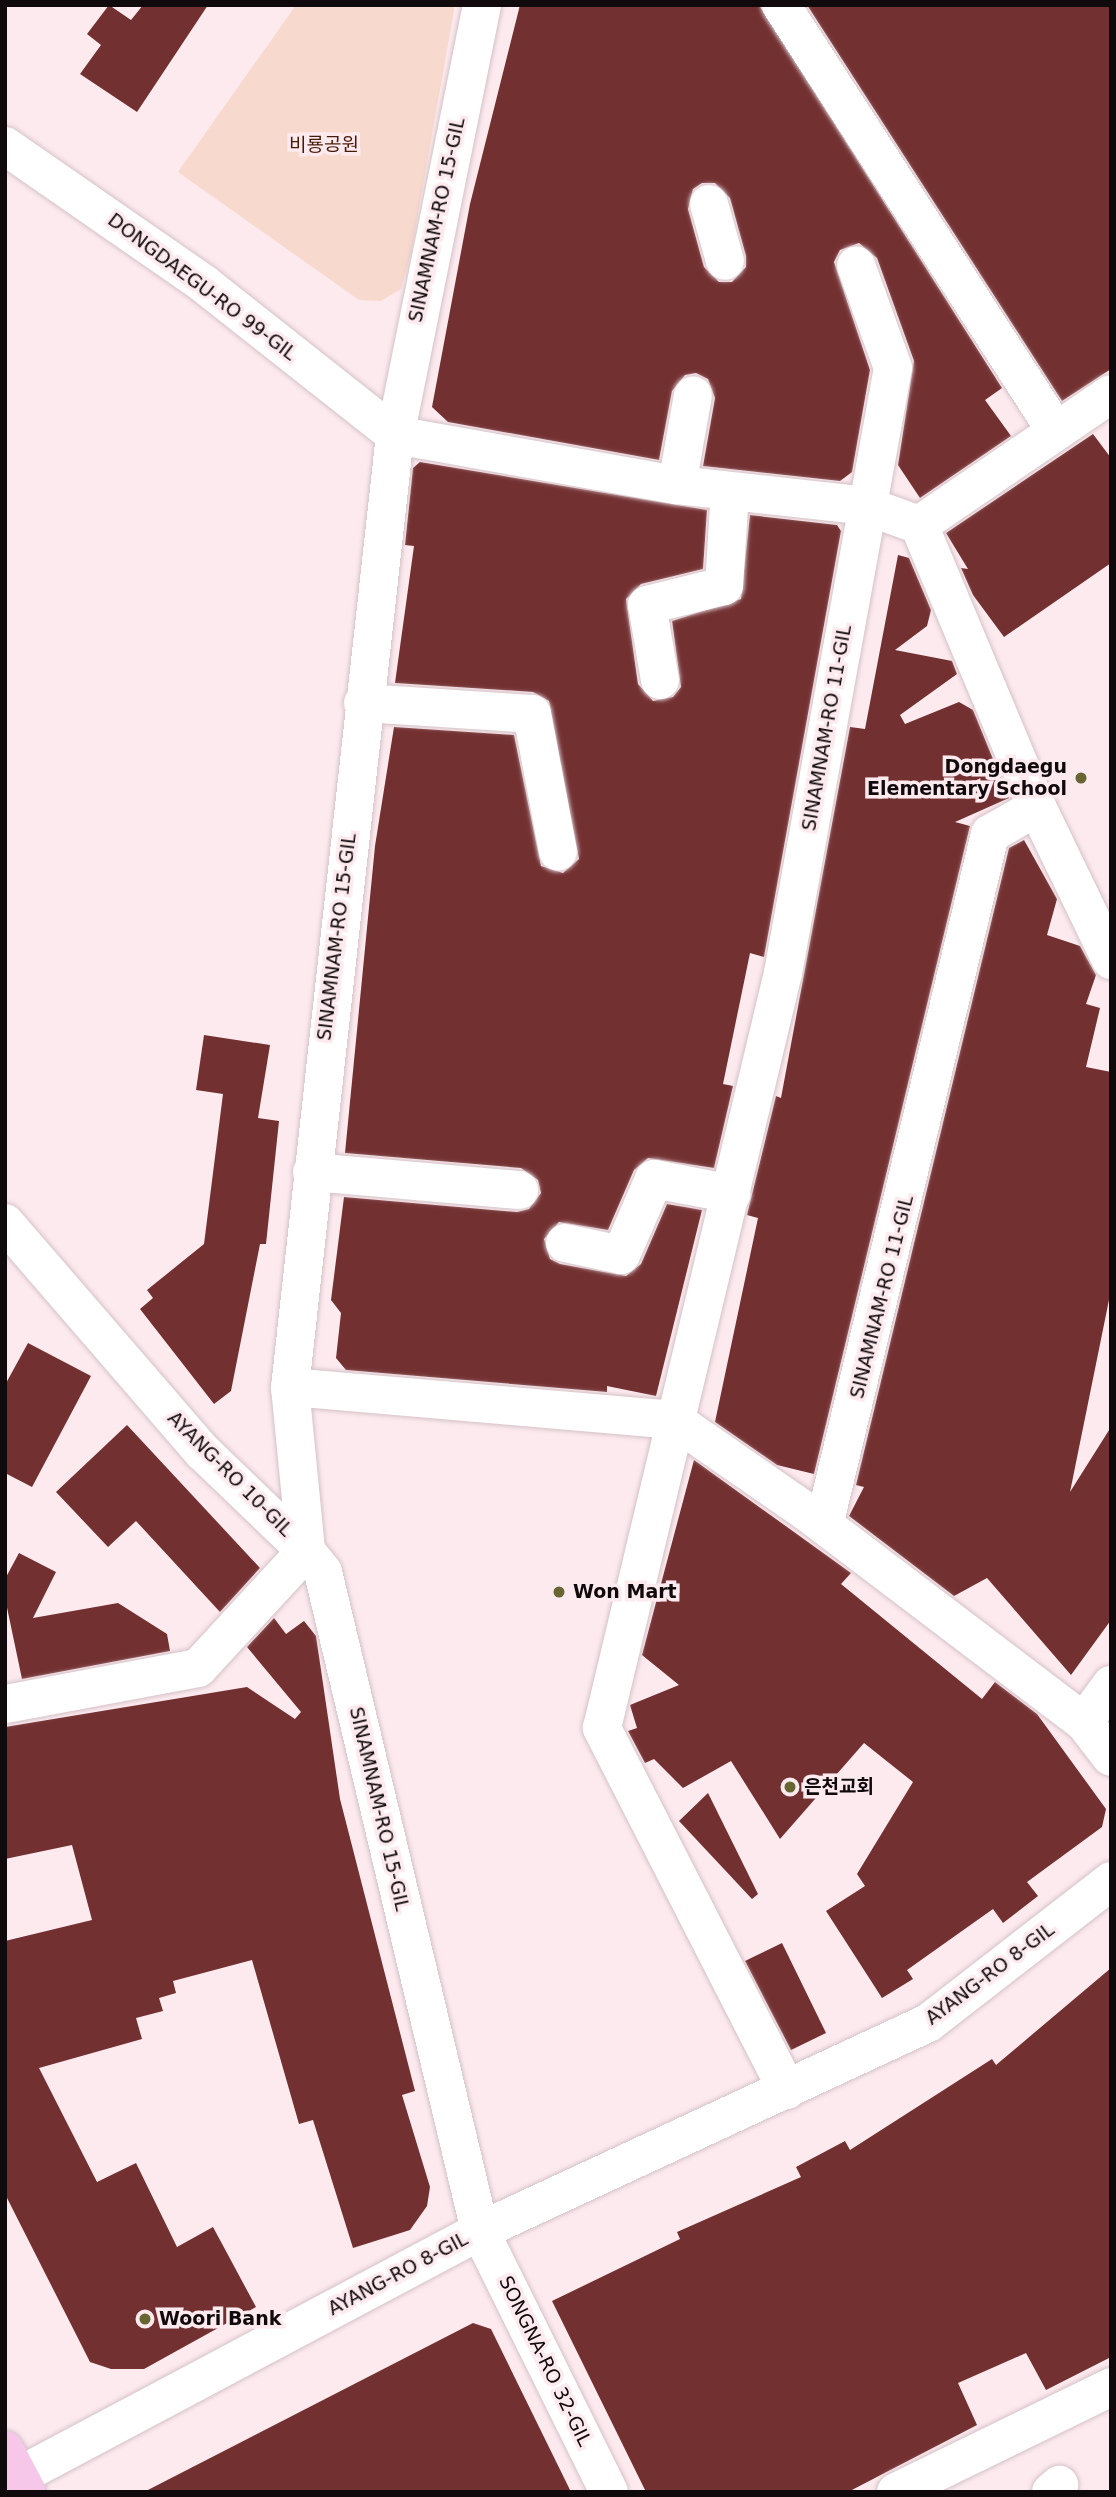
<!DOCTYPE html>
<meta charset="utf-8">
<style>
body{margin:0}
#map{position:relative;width:1116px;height:2497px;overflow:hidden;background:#fdeaef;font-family:"DejaVu Sans","Noto Sans KR",sans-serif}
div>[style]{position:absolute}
.green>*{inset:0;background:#f7d9ce}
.building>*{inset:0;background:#733031}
.roads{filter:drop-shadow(0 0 2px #d4c2c7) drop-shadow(0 0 2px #d4c2c7)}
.minor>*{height:38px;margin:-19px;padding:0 19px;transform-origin:19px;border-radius:19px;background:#fff}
.major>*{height:38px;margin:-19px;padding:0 19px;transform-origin:19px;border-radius:19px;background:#f7c7e9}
.dots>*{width:19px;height:19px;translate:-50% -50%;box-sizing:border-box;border:4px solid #fdeaef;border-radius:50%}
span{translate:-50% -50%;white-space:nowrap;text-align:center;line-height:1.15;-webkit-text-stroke:7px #fdeaef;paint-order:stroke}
.park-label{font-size:19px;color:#481b07}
.street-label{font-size:19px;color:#100a0c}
.poi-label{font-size:19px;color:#100a0c;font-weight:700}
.right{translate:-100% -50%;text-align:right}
.left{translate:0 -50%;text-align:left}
.frame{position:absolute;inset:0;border:7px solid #100a0c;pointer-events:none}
</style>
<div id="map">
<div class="green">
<div style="clip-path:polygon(296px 5px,455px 5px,411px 253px,401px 289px,381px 301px,359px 300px,178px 172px)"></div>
</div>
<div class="building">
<div style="clip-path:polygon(109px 5px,131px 20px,143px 5px,208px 5px,137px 112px,80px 74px,101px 45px,87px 34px)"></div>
<div style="clip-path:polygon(evenodd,520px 5px,759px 5px,1002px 388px,985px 400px,1011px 436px,920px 498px,898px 465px,914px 361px,877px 258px,859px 243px,840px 250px,834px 262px,870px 370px,852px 472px,840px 481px,703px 466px,715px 398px,708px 379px,696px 373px,685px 375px,672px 391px,659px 460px,448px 422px,432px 407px,470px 204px,520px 5px,702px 183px,715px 183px,730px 198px,746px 256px,746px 267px,732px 282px,719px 282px,704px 267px,688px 209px,693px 189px,702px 183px)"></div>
<div style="clip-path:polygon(807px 5px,1111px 5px,1111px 369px,1062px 401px)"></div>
<div style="clip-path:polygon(1093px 434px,1111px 458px,1111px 563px,1004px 637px,973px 595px,961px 568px,968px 569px,946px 533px)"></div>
<div style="clip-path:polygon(420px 462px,707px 510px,703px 569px,641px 584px,626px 599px,638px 684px,653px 701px,673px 697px,681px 687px,672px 621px,741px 599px,750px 515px,837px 525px,841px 531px,764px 957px,750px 953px,723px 1084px,733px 1086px,714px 1168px,648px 1158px,634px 1170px,608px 1230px,559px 1222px,544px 1239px,550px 1259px,560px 1264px,626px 1276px,641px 1264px,667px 1204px,702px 1210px,656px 1396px,607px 1386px,607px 1392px,346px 1370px,336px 1358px,341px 1313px,331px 1300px,344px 1197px,517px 1212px,529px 1209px,541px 1193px,538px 1180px,521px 1168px,345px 1153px,375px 846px,394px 727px,514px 735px,541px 866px,563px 873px,579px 859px,549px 701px,533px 692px,395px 683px,414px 546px,405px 545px,413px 468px)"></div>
<div style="clip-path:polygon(898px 555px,909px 558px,931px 610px,927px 626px,895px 650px,952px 661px,957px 674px,900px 715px,905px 724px,959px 702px,973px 710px,1009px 798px,955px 822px,970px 826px,814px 1474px,777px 1465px,715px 1422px,758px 1218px,747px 1215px,776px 1096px,781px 1098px,850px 727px,865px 729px)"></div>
<div style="clip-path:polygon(1024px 840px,1057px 899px,1047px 935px,1080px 946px,1096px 975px,1086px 1004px,1100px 1008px,1086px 1067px,1111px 1072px,1111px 1290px,1070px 1492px,1111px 1427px,1111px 1620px,1071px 1675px,987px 1578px,954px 1596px,849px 1516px,864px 1487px,856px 1485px,1009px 848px)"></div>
<div style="clip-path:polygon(204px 1035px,270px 1045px,258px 1118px,279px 1121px,266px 1244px,260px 1244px,231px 1391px,214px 1404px,140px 1309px,153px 1298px,147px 1290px,204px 1244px,223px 1094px,196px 1090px)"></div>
<div style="clip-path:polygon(28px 1343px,91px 1376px,32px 1487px,5px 1473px,5px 1385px)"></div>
<div style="clip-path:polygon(127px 1425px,260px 1568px,220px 1612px,136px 1521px,108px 1547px,56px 1492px)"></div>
<div style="clip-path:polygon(694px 1460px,851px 1573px,841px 1584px,982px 1699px,995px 1682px,1037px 1714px,1106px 1809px,1102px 1827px,1027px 1882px,1038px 1896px,1003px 1923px,993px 1909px,907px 1970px,913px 1979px,882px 1998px,826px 1911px,865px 1886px,857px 1874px,913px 1782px,864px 1743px,780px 1839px,731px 1761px,683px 1788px,654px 1759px,645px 1763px,628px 1731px,637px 1728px,630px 1705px,679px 1685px,642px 1655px)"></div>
<div style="clip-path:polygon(19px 1553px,56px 1572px,33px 1618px,118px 1603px,167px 1634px,170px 1651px,22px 1679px,5px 1598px,5px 1579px)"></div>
<div style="clip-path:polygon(274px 1618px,286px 1634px,304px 1621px,316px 1636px,340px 1799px,415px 2091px,402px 2095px,430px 2187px,427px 2206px,410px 2230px,353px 2248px,313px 2120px,299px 2124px,252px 1960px,173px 1981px,176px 1993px,159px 1998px,163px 2011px,136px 2018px,142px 2039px,39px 2068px,97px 2182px,136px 2163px,177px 2247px,213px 2227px,256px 2307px,144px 2369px,111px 2369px,90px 2362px,5px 2194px,5px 1941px,92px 1920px,72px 1845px,5px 1859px,5px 1727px,247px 1687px,295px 1719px,301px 1712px,247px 1647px)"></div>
<div style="clip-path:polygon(708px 1793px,758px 1894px,752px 1899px,679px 1821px)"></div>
<div style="clip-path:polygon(782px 1943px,826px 2033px,791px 2050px,745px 1961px)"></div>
<div style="clip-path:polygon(1111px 1968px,1111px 2357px,1046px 2390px,1026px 2353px,958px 2383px,977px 2425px,848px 2492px,646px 2492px,552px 2301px,680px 2239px,677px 2232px,801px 2177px,796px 2167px,845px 2141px,850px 2150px,992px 2059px,996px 2065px)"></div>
<div style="clip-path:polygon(473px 2323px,491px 2329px,571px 2492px,144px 2492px)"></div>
</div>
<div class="roads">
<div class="minor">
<div style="left:482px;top:5px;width:439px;rotate:101.4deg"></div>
<div style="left:395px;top:435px;width:958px;rotate:96.29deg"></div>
<div style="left:290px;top:1387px;width:165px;rotate:84.4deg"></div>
<div style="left:306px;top:1551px;width:27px;rotate:51deg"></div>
<div style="left:323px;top:1572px;width:677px;rotate:76.6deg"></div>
<div style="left:480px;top:2231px;width:291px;rotate:63.7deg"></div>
<div style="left:781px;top:5px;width:507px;rotate:57.16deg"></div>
<div style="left:5px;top:146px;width:242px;rotate:34.7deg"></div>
<div style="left:204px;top:284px;width:243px;rotate:38.3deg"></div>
<div style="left:395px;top:435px;width:286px;rotate:10.1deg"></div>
<div style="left:677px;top:485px;width:191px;rotate:6.3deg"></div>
<div style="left:867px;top:506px;width:55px;rotate:20.1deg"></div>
<div style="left:709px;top:204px;width:59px;rotate:74.3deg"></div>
<div style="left:677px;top:485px;width:91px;rotate:-79.9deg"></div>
<div style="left:919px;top:525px;width:306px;rotate:67.3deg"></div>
<div style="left:1037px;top:807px;width:170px;rotate:64.2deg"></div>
<div style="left:919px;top:525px;width:232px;rotate:-34.3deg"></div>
<div style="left:660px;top:680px;width:76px;rotate:-99.8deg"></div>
<div style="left:647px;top:605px;width:79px;rotate:-13.9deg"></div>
<div style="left:724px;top:586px;width:95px;rotate:-86.4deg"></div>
<div style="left:363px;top:703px;width:169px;rotate:3.7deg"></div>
<div style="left:532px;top:714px;width:140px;rotate:79.3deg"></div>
<div style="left:312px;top:1172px;width:208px;rotate:5deg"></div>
<div style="left:5px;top:1223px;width:303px;rotate:49.2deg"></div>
<div style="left:203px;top:1452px;width:143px;rotate:43.9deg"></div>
<div style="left:306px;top:1551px;width:159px;rotate:132.7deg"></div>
<div style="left:198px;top:1668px;width:196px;rotate:169.4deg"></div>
<div style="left:565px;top:1243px;width:57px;rotate:12.1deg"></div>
<div style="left:621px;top:1255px;width:83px;rotate:-66.5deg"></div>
<div style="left:654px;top:1179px;width:79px;rotate:10.9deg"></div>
<div style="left:290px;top:1387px;width:385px;rotate:4.9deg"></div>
<div style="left:674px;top:1420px;width:162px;rotate:34.7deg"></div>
<div style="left:807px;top:1512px;width:348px;rotate:37.2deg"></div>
<div style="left:1084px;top:1722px;width:44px;rotate:52.4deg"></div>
<div style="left:824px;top:1525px;width:711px;rotate:-76.49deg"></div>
<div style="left:990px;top:834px;width:54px;rotate:-29.9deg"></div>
<div style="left:1084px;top:1722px;width:46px;rotate:-53.9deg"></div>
<div style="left:787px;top:2090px;width:407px;rotate:-117.1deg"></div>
<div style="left:602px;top:1728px;width:776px;rotate:-76.52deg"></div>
<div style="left:783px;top:973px;width:615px;rotate:-79.7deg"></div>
<div style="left:893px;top:368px;width:109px;rotate:-109.8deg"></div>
<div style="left:19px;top:2476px;width:522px;rotate:-27.99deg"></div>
<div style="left:480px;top:2231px;width:494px;rotate:-24.9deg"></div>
<div style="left:928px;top:2023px;width:232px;rotate:-37.8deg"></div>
<div style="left:896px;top:2492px;width:239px;rotate:-26deg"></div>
<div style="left:1051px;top:2492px;width:11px;rotate:-41deg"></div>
</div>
<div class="major">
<div style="left:5px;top:2450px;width:47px;rotate:62.4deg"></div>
</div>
</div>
<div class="dots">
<div style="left:1081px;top:778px;background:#676531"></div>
<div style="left:559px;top:1592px;background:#676531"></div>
<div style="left:790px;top:1787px;background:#676531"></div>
<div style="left:145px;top:2319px;background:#676531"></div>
</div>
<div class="park-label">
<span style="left:324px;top:145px">비룡공원</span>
</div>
<div class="street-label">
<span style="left:437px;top:220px;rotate:-78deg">SINAMNAM-RO 15-GIL</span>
<span style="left:202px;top:287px;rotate:37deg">DONGDAEGU-RO 99-GIL</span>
<span style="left:827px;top:728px;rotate:-80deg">SINAMNAM-RO 11-GIL</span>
<span style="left:337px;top:937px;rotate:-83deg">SINAMNAM-RO 15-GIL</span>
<span style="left:882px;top:1297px;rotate:-76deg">SINAMNAM-RO 11-GIL</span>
<span style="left:230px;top:1474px;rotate:45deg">AYANG-RO 10-GIL</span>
<span style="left:379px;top:1809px;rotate:77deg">SINAMNAM-RO 15-GIL</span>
<span style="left:990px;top:1974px;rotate:-37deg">AYANG-RO 8-GIL</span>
<span style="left:398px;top:2274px;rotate:-28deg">AYANG-RO 8-GIL</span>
<span style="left:545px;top:2361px;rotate:64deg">SONGNA-RO 32-GIL</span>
</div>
<div class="poi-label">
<span class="right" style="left:1067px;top:778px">Dongdaegu<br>Elementary School</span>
<span class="left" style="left:573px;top:1592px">Won Mart</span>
<span class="left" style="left:804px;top:1787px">은천교회</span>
<span class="left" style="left:159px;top:2319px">Woori Bank</span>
</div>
<div class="frame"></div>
</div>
